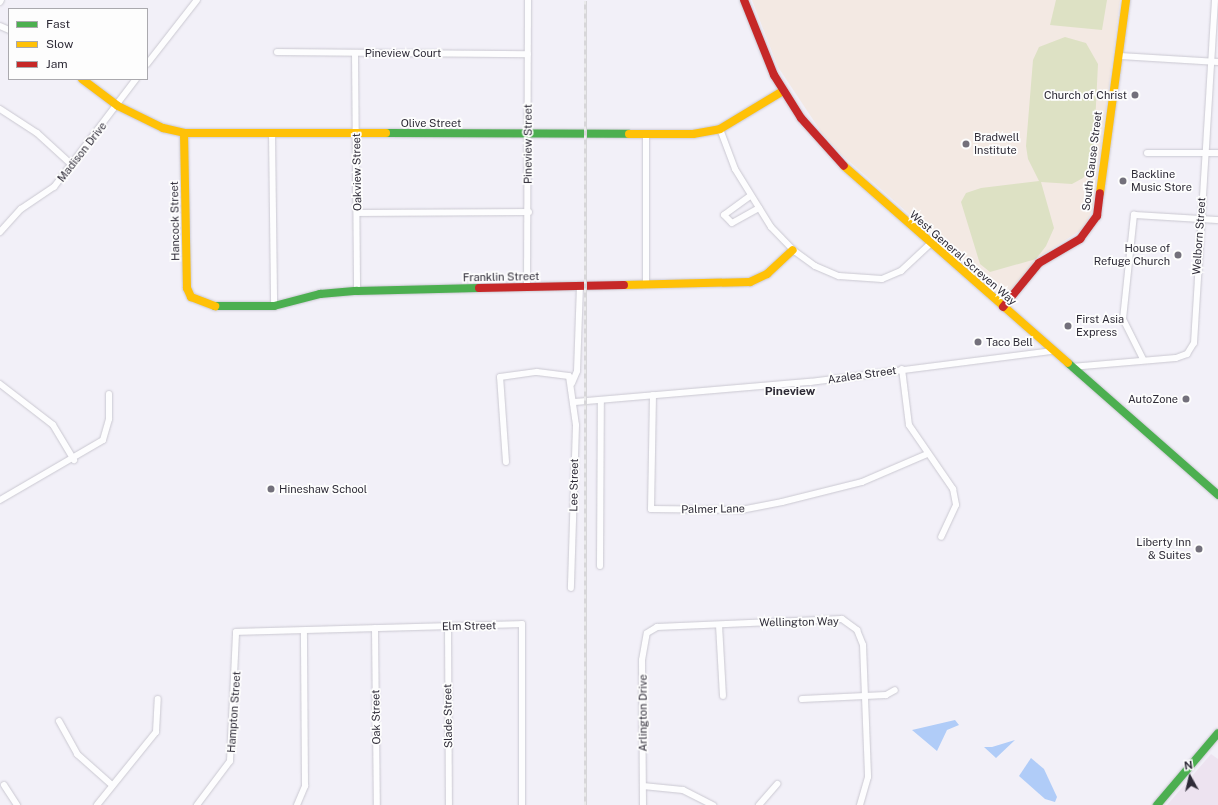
<!DOCTYPE html>
<style>
body{margin:0}
#map{position:relative;width:1218px;height:805px;overflow:hidden;background:#f2f0f8;font-family:"Public Sans",sans-serif}
div>[style]{position:absolute}
.education>*{inset:0;background:#f3e9e3}
.medical>*{inset:0;background:#ede3f0}
.green>*{inset:0;background:#dde1c4}
.water>*{inset:0;background:#b0ccf8}
.roads{filter:drop-shadow(0 0 1px #cac8d1) drop-shadow(0 0 1px #cac8d1)}
.street>*{height:6px;margin:-3px;padding:0 3px;transform-origin:3px;border-radius:3px;background:#fdfdfe}
.fast>*{height:8px;margin:-4px;padding:0 4px;transform-origin:4px;border-radius:4px;background:#4caf50}
.slow>*{height:8px;margin:-4px;padding:0 4px;transform-origin:4px;border-radius:4px;background:#ffc107}
.jam>*{height:8px;margin:-4px;padding:0 4px;transform-origin:4px;border-radius:4px;background:#c62828}
.rail>*{height:3px;margin-top:-1.5px;transform-origin:0;background:repeating-linear-gradient(90deg,#fdfdfd 0 4.5px,#d7d6d9 0 9px);box-sizing:border-box;border-block:1px solid #d7d6d9}
.dots>*{width:11px;height:11px;translate:-50% -50%;box-sizing:border-box;border:2px solid #fdfdfd;border-radius:50%}
span{translate:-50% -50%;white-space:nowrap;text-align:center;line-height:1.15;-webkit-text-stroke:3.5px #fdfdfd;paint-order:stroke}
.street-label{font-size:11px;color:#2e2b37}
.poi-label{font-size:11px;color:#2e2b37}
.right{translate:-100% -50%;text-align:right}
.left{translate:0 -50%;text-align:left}
.neighbourhood-label{font-size:12px;color:#2e2b37;font-weight:700}
.legend{position:absolute;left:8px;top:8px;width:140px;height:72px;box-sizing:border-box;background:#fdfdfd;border:1px solid #aaa9ae;margin:0;padding:5px 7px;list-style:none;font-size:12px;color:#2e2b37}
.legend li{display:flex;align-items:center;gap:8px;height:20px}
.legend b{width:20px;border:1px solid #aaa9ae}
.north{position:absolute;left:1170px;top:757px;width:40px;height:40px;-webkit-text-stroke:3px #fdfdfd;paint-order:stroke;rotate:352deg;font-size:11px;font-weight:700;line-height:16px;text-align:center;color:#2e2b37}
.north::after{content:'';display:block;margin:auto;width:14px;height:18px;background:#2e2b37;clip-path:polygon(50% 0,100% 100%,50% 72%,0 100%)}
</style>
<div id="map">
<div class="education">
<div style="clip-path:polygon(752px 0,1120px 0,1093px 208px,1084px 228px,1038px 258px,1005px 298px,842px 155px,822px 133px,778px 67px)"></div>
</div>
<div class="medical">
<div style="clip-path:polygon(1211px 754px,1218px 759px,1218px 805px,1167px 805px)"></div>
</div>
<div class="green">
<div style="clip-path:polygon(1056px 0,1107px 0,1102px 30px,1050px 25px)"></div>
<div style="clip-path:polygon(1065px 37px,1086px 43px,1098px 64px,1093px 165px,1083px 178px,1072px 184px,1041px 182px,1054px 228px,1046px 246px,1036px 259px,990px 272px,980px 264px,961px 202px,966px 193px,981px 188px,1039px 181px,1028px 159px,1026px 146px,1033px 60px,1039px 47px)"></div>
</div>
<div class="water">
<div style="clip-path:polygon(955px 720px,959px 725px,947px 730px,937px 751px,912px 730px)"></div>
<div style="clip-path:polygon(1015px 740px,996px 758px,984px 747px,992px 747px)"></div>
<div style="clip-path:polygon(1031px 758px,1044px 769px,1057px 797px,1055px 802px,1045px 799px,1019px 776px)"></div>
</div>
<div class="roads">
<div class="street">
<div style="left:0;top:2px;width:2px;rotate:-63deg"></div>
<div style="left:0;top:26px;width:10px;rotate:24deg"></div>
<div style="left:277px;top:52px;width:251px;rotate:0.5deg"></div>
<div style="left:355px;top:53px;width:238px;rotate:89.5deg"></div>
<div style="left:1120px;top:56px;width:98px;rotate:3.5deg"></div>
<div style="left:147px;top:64px;width:81px;rotate:-52deg"></div>
<div style="left:0;top:109px;width:44px;rotate:33deg"></div>
<div style="left:37px;top:133px;width:46px;rotate:42.4deg"></div>
<div style="left:720px;top:129px;width:43px;rotate:69.4deg"></div>
<div style="left:735px;top:169px;width:68px;rotate:58.2deg"></div>
<div style="left:771px;top:227px;width:32px;rotate:46deg"></div>
<div style="left:793px;top:250px;width:27px;rotate:36deg"></div>
<div style="left:815px;top:266px;width:26px;rotate:23deg"></div>
<div style="left:839px;top:276px;width:43px;rotate:4deg"></div>
<div style="left:882px;top:279px;width:21px;rotate:-23deg"></div>
<div style="left:901px;top:271px;width:40px;rotate:-43deg"></div>
<div style="left:272px;top:133px;width:173px;rotate:89.3deg"></div>
<div style="left:1147px;top:153px;width:71px"></div>
<div style="left:750px;top:196px;width:32px;rotate:144deg"></div>
<div style="left:724px;top:215px;width:11px;rotate:45deg"></div>
<div style="left:732px;top:223px;width:31px;rotate:-29deg"></div>
<div style="left:357px;top:213px;width:172px;rotate:-0.3deg"></div>
<div style="left:0;top:232px;width:31px;rotate:-48deg"></div>
<div style="left:21px;top:209px;width:40px;rotate:-34deg"></div>
<div style="left:54px;top:187px;width:136px;rotate:-52.8deg"></div>
<div style="left:646px;top:285px;width:152px;rotate:-90deg"></div>
<div style="left:527px;top:287px;width:287px;rotate:-89.8deg"></div>
<div style="left:1143px;top:359px;width:45px;rotate:-116.6deg"></div>
<div style="left:1123px;top:319px;width:105px;rotate:-84deg"></div>
<div style="left:1134px;top:215px;width:84px;rotate:3.4deg"></div>
<div style="left:1071px;top:367px;width:105px;rotate:-4.9deg"></div>
<div style="left:1176px;top:358px;width:12px;rotate:-20deg"></div>
<div style="left:1187px;top:354px;width:13px;rotate:-58deg"></div>
<div style="left:1194px;top:343px;width:344px;rotate:-86.5deg"></div>
<div style="left:902px;top:369px;width:56px;rotate:82.9deg"></div>
<div style="left:909px;top:425px;width:78px;rotate:55.5deg"></div>
<div style="left:953px;top:489px;width:16px;rotate:79deg"></div>
<div style="left:956px;top:505px;width:35px;rotate:115deg"></div>
<div style="left:572px;top:383px;width:13px;rotate:-67deg"></div>
<div style="left:577px;top:371px;width:84px;rotate:-88deg"></div>
<div style="left:0;top:384px;width:67px;rotate:37.7deg"></div>
<div style="left:53px;top:425px;width:41px;rotate:59deg"></div>
<div style="left:653px;top:395px;width:114px;rotate:91deg"></div>
<div style="left:651px;top:509px;width:90px;rotate:0.6deg"></div>
<div style="left:741px;top:510px;width:42px;rotate:-11deg"></div>
<div style="left:782px;top:502px;width:82px;rotate:-14deg"></div>
<div style="left:862px;top:482px;width:71px;rotate:-23.3deg"></div>
<div style="left:575px;top:402px;width:236px;rotate:-4.9deg"></div>
<div style="left:810px;top:382px;width:245px;rotate:-7.3deg"></div>
<div style="left:506px;top:462px;width:85px;rotate:-94deg"></div>
<div style="left:500px;top:377px;width:37px;rotate:-8deg"></div>
<div style="left:537px;top:372px;width:32px;rotate:7deg"></div>
<div style="left:569px;top:376px;width:49px;rotate:81.9deg"></div>
<div style="left:576px;top:425px;width:163px;rotate:91.8deg"></div>
<div style="left:0;top:500px;width:119px;rotate:-30.2deg"></div>
<div style="left:103px;top:440px;width:22px;rotate:-74deg"></div>
<div style="left:109px;top:419px;width:25px;rotate:-90deg"></div>
<div style="left:600px;top:566px;width:165px;rotate:-89.7deg"></div>
<div style="left:719px;top:625px;width:71px;rotate:86.8deg"></div>
<div style="left:448px;top:626px;width:179px;rotate:89.7deg"></div>
<div style="left:375px;top:628px;width:177px;rotate:89.4deg"></div>
<div style="left:802px;top:699px;width:84px;rotate:-2.7deg"></div>
<div style="left:886px;top:695px;width:10px;rotate:-29deg"></div>
<div style="left:59px;top:721px;width:38px;rotate:61deg"></div>
<div style="left:77px;top:754px;width:47px;rotate:41.5deg"></div>
<div style="left:4px;top:785px;width:24px;rotate:57deg"></div>
<div style="left:643px;top:786px;width:40px;rotate:5.7deg"></div>
<div style="left:683px;top:790px;width:34px;rotate:27deg"></div>
<div style="left:97px;top:805px;width:94px;rotate:-51.1deg"></div>
<div style="left:156px;top:732px;width:33px;rotate:-87deg"></div>
<div style="left:197px;top:805px;width:55px;rotate:-53.1deg"></div>
<div style="left:230px;top:761px;width:129px;rotate:-87.3deg"></div>
<div style="left:236px;top:632px;width:286px;rotate:-1.6deg"></div>
<div style="left:522px;top:624px;width:181px;rotate:90deg"></div>
<div style="left:297px;top:805px;width:21px;rotate:-67deg"></div>
<div style="left:305px;top:786px;width:154px;rotate:-90.4deg"></div>
<div style="left:643px;top:805px;width:145px;rotate:-90.4deg"></div>
<div style="left:642px;top:660px;width:27px;rotate:-80deg"></div>
<div style="left:647px;top:633px;width:12px;rotate:-31deg"></div>
<div style="left:657px;top:627px;width:185px;rotate:-2.5deg"></div>
<div style="left:842px;top:619px;width:19px;rotate:36deg"></div>
<div style="left:857px;top:630px;width:16px;rotate:68deg"></div>
<div style="left:863px;top:645px;width:132px;rotate:87.8deg"></div>
<div style="left:868px;top:777px;width:29px;rotate:106deg"></div>
<div style="left:759px;top:805px;width:28px;rotate:-49deg"></div>
</div>
<div class="fast">
<div style="left:386px;top:133px;width:243px;rotate:0.2deg"></div>
<div style="left:215px;top:306px;width:59px"></div>
<div style="left:274px;top:306px;width:48px;rotate:-14.6deg"></div>
<div style="left:320px;top:294px;width:37px;rotate:-5deg"></div>
<div style="left:357px;top:291px;width:122px;rotate:-1.4deg"></div>
<div style="left:1068px;top:363px;width:200px;rotate:41.3deg"></div>
<div style="left:1157px;top:805px;width:94px;rotate:-49.7deg"></div>
</div>
<div class="slow">
<div style="left:82px;top:79px;width:45px;rotate:36.9deg"></div>
<div style="left:118px;top:106px;width:50px;rotate:26.1deg"></div>
<div style="left:163px;top:128px;width:22px;rotate:13deg"></div>
<div style="left:184px;top:133px;width:202px"></div>
<div style="left:184px;top:133px;width:155px;rotate:88.9deg"></div>
<div style="left:187px;top:288px;width:10px;rotate:66deg"></div>
<div style="left:191px;top:297px;width:26px;rotate:21deg"></div>
<div style="left:629px;top:134px;width:64px"></div>
<div style="left:693px;top:134px;width:27px;rotate:-10deg"></div>
<div style="left:720px;top:129px;width:74px;rotate:-31.1deg"></div>
<div style="left:844px;top:166px;width:298px;rotate:41.3deg"></div>
<div style="left:1100px;top:193px;width:195px;rotate:-82.3deg"></div>
<div style="left:624px;top:285px;width:126px;rotate:-1.4deg"></div>
<div style="left:750px;top:282px;width:19px;rotate:-25deg"></div>
<div style="left:767px;top:274px;width:35px;rotate:-43deg"></div>
</div>
<div class="jam">
<div style="left:744px;top:0;width:81px;rotate:68.2deg"></div>
<div style="left:774px;top:75px;width:51px;rotate:57.9deg"></div>
<div style="left:801px;top:118px;width:64px;rotate:48.1deg"></div>
<div style="left:479px;top:288px;width:145px;rotate:-1.2deg"></div>
<div style="left:1003px;top:307px;width:57px;rotate:-50.7deg"></div>
<div style="left:1039px;top:263px;width:48px;rotate:-30.3deg"></div>
<div style="left:1080px;top:239px;width:29px;rotate:-54deg"></div>
<div style="left:1097px;top:216px;width:23px;rotate:-83deg"></div>
</div>
</div>
<div class="rail">
<div style="left:585px;top:805px;width:805px;rotate:-90deg"></div>
</div>
<div class="dots">
<div style="left:1135px;top:95px;background:#73707b"></div>
<div style="left:966px;top:144px;background:#73707b"></div>
<div style="left:1123px;top:181px;background:#73707b"></div>
<div style="left:1178px;top:255px;background:#73707b"></div>
<div style="left:1068px;top:326px;background:#73707b"></div>
<div style="left:978px;top:342px;background:#73707b"></div>
<div style="left:1186px;top:399px;background:#73707b"></div>
<div style="left:271px;top:489px;background:#73707b"></div>
<div style="left:1199px;top:549px;background:#73707b"></div>
</div>
<div class="street-label">
<span style="left:403px;top:53px">Pineview Court</span>
<span style="left:431px;top:123px">Olive Street</span>
<span style="left:528px;top:144px;rotate:-90deg">Pineview Street</span>
<span style="left:82px;top:152px;rotate:-52deg">Madison Drive</span>
<span style="left:1092px;top:161px;rotate:-83deg">South Gause Street</span>
<span style="left:357px;top:172px;rotate:-91deg">Oakview Street</span>
<span style="left:175px;top:221px;rotate:-91deg">Hancock Street</span>
<span style="left:1199px;top:236px;rotate:-86deg">Welborn Street</span>
<span style="left:963px;top:258px;rotate:41deg">West General Screven Way</span>
<span style="left:501px;top:277px;rotate:-1deg">Franklin Street</span>
<span style="left:862px;top:375px;rotate:-8deg">Azalea Street</span>
<span style="left:574px;top:485px;rotate:-89deg">Lee Street</span>
<span style="left:713px;top:509px;rotate:-1deg">Palmer Lane</span>
<span style="left:799px;top:622px;rotate:-1deg">Wellington Way</span>
<span style="left:469px;top:626px;rotate:-1deg">Elm Street</span>
<span style="left:234px;top:712px;rotate:-86deg">Hampton Street</span>
<span style="left:643px;top:713px;rotate:-90deg">Arlington Drive</span>
<span style="left:448px;top:716px;rotate:-91deg">Slade Street</span>
<span style="left:376px;top:717px;rotate:-91deg">Oak Street</span>
</div>
<div class="poi-label">
<span class="right" style="left:1127px;top:95px">Church of Christ</span>
<span class="left" style="left:974px;top:144px">Bradwell<br>Institute</span>
<span class="left" style="left:1131px;top:181px">Backline<br>Music Store</span>
<span class="right" style="left:1170px;top:255px">House of<br>Refuge Church</span>
<span class="left" style="left:1076px;top:326px">First Asia<br>Express</span>
<span class="left" style="left:986px;top:342px">Taco Bell</span>
<span class="right" style="left:1178px;top:399px">AutoZone</span>
<span class="left" style="left:279px;top:489px">Hineshaw School</span>
<span class="right" style="left:1191px;top:549px">Liberty Inn<br>&amp; Suites</span>
</div>
<div class="neighbourhood-label">
<span style="left:790px;top:392px">Pineview</span>
</div>
<ul class="legend">
<li><b style="height:5px;background:#4caf50"></b>Fast</li>
<li><b style="height:5px;background:#ffc107"></b>Slow</li>
<li><b style="height:5px;background:#c62828"></b>Jam</li>
</ul>
<div class="north">N</div>
</div>
